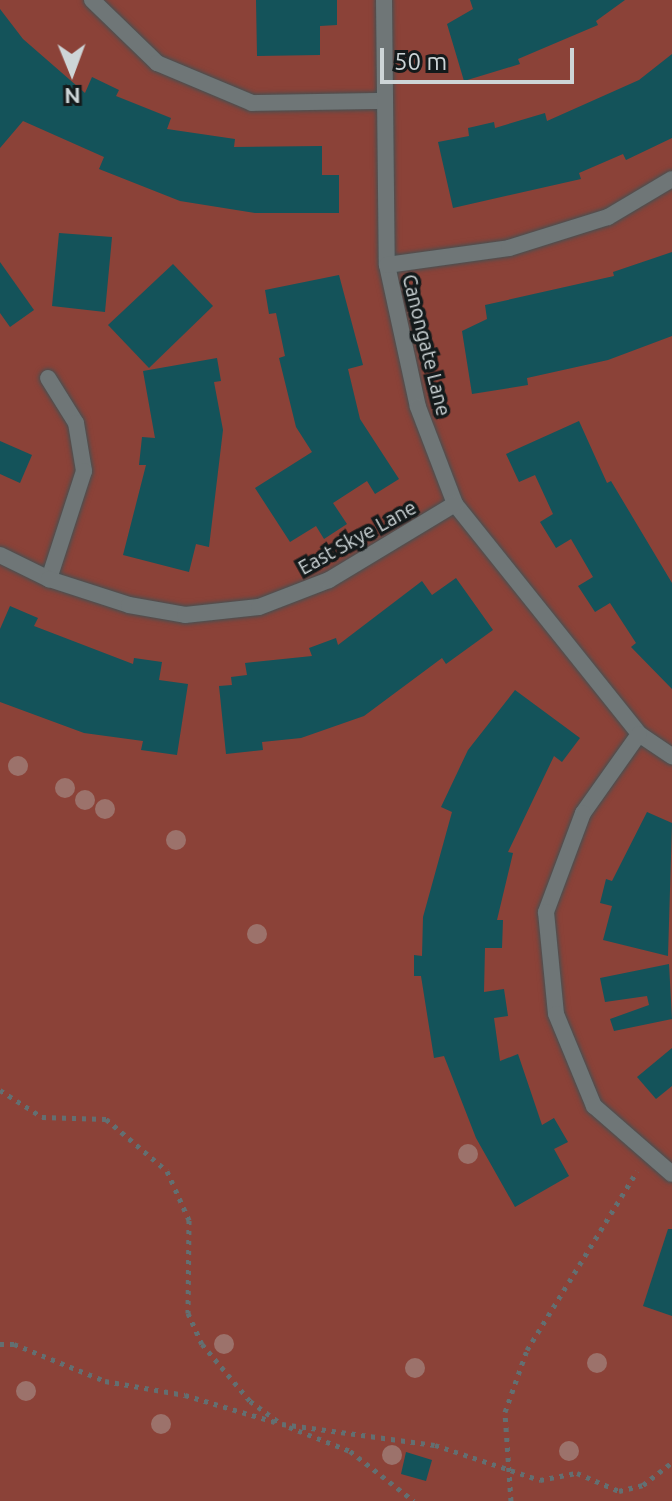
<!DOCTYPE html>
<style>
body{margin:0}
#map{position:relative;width:672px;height:1501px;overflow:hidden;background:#263436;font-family:Ubuntu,sans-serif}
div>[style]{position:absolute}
.green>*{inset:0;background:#8b4238}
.building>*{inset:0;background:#14535a}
.path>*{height:5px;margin-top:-2.5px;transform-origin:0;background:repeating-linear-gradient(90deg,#636f71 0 4px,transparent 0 10px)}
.roads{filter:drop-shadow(0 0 2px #445153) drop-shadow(0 0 2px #445153)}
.street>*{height:16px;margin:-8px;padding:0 8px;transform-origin:8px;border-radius:8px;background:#6f7677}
.trees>*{width:20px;height:20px;margin:-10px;border-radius:50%;background:#9c726b}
span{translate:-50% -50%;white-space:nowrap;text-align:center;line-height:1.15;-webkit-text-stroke:7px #141a1b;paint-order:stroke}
.street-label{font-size:20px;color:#cdd5d7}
.north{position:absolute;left:32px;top:32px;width:80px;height:80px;-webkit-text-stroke:6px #141a1b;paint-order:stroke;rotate:179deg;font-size:22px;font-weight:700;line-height:32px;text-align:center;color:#cdd5d7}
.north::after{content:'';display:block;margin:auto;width:28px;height:36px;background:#cdd5d7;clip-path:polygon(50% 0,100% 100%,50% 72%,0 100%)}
.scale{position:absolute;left:380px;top:48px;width:194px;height:36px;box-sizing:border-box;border:4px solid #cdd5d7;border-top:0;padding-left:10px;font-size:24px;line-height:28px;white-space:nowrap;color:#cdd5d7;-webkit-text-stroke:6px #141a1b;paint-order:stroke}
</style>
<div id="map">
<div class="green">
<div style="clip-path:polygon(0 0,672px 0,672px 1501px,0 1501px)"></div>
</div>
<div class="building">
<div style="clip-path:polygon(256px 0,337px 0,337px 25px,320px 26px,320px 55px,257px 56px)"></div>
<div style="clip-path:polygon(470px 0,625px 0,596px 21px,598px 25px,518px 59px,520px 64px,464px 81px,447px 24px,473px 9px)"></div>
<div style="clip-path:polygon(0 9px,23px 39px,85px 93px,92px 77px,119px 90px,116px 96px,171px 118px,167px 129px,235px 139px,234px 147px,322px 146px,322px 175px,339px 175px,339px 213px,255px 213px,180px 201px,99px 169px,104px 157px,23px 121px,0 148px)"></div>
<div style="clip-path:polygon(672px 54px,672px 138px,626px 160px,623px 154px,579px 173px,581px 179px,453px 208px,438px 142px,469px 136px,468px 128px,494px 122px,495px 128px,545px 113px,547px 121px,639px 80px)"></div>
<div style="clip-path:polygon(59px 233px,112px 237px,105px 312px,52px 306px)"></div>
<div style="clip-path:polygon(672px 252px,672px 336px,608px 360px,527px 378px,528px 385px,472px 394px,462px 331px,487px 319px,485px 305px,614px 276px,613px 272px)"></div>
<div style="clip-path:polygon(0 262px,34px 310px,10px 327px,0 313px)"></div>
<div style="clip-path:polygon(173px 264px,213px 306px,149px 368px,108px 325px)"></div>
<div style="clip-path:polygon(339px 275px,363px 365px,348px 369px,360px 419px,399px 479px,375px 494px,367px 481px,333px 503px,347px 524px,324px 539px,316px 526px,290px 542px,255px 488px,312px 452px,296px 427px,279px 358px,285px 356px,276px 313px,269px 314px,265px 290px)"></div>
<div style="clip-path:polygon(217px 358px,221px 381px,214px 382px,223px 430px,209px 547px,196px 544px,189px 572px,123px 555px,146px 465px,139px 465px,142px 437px,155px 438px,143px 371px)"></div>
<div style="clip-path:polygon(579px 421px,607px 483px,611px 481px,672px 583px,672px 689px,631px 647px,636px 643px,610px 603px,595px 612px,578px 586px,593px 577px,571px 539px,556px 548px,540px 522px,553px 514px,535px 475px,519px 482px,506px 454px)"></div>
<div style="clip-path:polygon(0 441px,32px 455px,20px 483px,0 474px)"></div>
<div style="clip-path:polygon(456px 578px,493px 630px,446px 664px,442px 658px,364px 716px,301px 738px,262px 742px,263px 750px,226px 754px,219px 686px,232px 685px,231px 677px,247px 675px,245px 663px,312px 656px,309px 648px,336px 638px,338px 645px,422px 581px,432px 595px)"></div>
<div style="clip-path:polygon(10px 606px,38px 618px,34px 626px,133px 664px,134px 658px,162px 662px,159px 680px,188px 684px,177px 755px,141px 750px,143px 741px,84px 733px,0 702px,0 629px)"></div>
<div style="clip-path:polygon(515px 690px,580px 738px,562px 762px,554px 756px,508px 852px,513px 853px,497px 920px,503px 920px,502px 948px,485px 948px,484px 992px,504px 989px,508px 1016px,494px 1018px,500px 1061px,518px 1054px,542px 1125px,554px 1118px,568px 1142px,554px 1149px,569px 1176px,515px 1207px,476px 1138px,444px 1056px,434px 1058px,421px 976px,414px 976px,414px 955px,422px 956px,423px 917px,452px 812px,441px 807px,468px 750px)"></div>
<div style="clip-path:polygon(647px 812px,672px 823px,668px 956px,603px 940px,612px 906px,600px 903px,606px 879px,612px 881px)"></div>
<div style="clip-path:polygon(669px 964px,672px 1019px,614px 1031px,610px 1019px,649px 1005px,647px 996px,605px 1002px,600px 978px)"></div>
<div style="clip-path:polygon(672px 1048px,672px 1086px,656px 1099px,637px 1077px)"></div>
<div style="clip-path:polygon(668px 1229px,672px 1229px,672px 1316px,643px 1306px)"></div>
<div style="clip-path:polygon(406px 1452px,432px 1460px,426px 1481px,401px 1474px)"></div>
</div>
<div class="path">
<div style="left:0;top:1090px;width:50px;rotate:32.7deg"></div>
<div style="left:42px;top:1117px;width:64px;rotate:1.8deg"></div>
<div style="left:106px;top:1119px;width:80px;rotate:40.4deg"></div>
<div style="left:167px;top:1171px;width:54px;rotate:65.8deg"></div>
<div style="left:189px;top:1220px;width:93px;rotate:90.6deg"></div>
<div style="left:188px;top:1313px;width:34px;rotate:66deg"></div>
<div style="left:202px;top:1344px;width:75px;rotate:49.9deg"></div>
<div style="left:250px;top:1401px;width:39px;rotate:36deg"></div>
<div style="left:282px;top:1424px;width:154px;rotate:7.8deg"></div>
<div style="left:435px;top:1445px;width:111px;rotate:18.4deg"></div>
<div style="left:540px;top:1480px;width:38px;rotate:-11deg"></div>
<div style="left:577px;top:1473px;width:46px;rotate:23.2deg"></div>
<div style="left:619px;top:1491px;width:25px;rotate:-14deg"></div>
<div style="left:643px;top:1485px;width:37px;rotate:-38deg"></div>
<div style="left:0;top:1344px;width:14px"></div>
<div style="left:14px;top:1344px;width:98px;rotate:22.1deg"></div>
<div style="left:105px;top:1381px;width:81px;rotate:9.9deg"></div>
<div style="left:185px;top:1395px;width:94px;rotate:16.7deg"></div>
<div style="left:289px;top:1427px;width:66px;rotate:21.5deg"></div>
<div style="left:350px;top:1451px;width:81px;rotate:38deg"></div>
<div style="left:511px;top:1501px;width:89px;rotate:-93.9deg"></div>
<div style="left:505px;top:1412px;width:66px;rotate:-70.5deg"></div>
<div style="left:527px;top:1350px;width:210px;rotate:-58.4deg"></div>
</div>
<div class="roads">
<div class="street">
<div style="left:92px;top:0;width:91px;rotate:44.1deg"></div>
<div style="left:157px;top:63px;width:103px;rotate:22.8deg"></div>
<div style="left:252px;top:103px;width:131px;rotate:-0.9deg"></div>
<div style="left:384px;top:0;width:265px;rotate:89.4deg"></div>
<div style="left:387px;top:265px;width:145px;rotate:77.7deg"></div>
<div style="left:418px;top:407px;width:104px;rotate:69.1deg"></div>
<div style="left:455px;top:504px;width:295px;rotate:51.3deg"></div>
<div style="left:639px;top:734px;width:40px;rotate:34deg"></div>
<div style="left:387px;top:265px;width:123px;rotate:-7.9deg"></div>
<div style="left:509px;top:248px;width:104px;rotate:-17.4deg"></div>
<div style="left:608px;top:217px;width:74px;rotate:-30.7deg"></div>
<div style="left:48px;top:378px;width:53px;rotate:58.1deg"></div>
<div style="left:76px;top:423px;width:49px;rotate:80.5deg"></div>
<div style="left:84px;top:471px;width:114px;rotate:108deg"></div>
<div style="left:0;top:555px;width:55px;rotate:26.1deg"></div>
<div style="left:49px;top:579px;width:84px;rotate:18deg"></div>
<div style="left:129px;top:605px;width:57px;rotate:10.1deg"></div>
<div style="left:185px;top:615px;width:74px;rotate:-6.2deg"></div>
<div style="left:259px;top:607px;width:75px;rotate:-21.1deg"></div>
<div style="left:329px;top:580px;width:147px;rotate:-31.1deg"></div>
<div style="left:639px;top:734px;width:97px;rotate:125.3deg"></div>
<div style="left:583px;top:813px;width:106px;rotate:110.5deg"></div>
<div style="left:546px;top:912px;width:102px;rotate:84.4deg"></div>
<div style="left:556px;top:1014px;width:100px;rotate:67.6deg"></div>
<div style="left:594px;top:1106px;width:103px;rotate:41.1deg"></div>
</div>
</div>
<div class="trees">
<div style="left:18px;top:766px"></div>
<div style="left:65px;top:788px"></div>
<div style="left:85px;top:800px"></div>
<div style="left:105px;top:809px"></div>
<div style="left:176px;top:840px"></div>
<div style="left:257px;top:934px"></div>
<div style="left:468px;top:1154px"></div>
<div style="left:224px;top:1344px"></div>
<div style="left:597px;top:1363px"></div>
<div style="left:415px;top:1368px"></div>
<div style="left:26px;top:1391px"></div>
<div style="left:161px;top:1424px"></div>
<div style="left:569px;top:1451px"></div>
<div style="left:392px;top:1455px"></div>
</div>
<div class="street-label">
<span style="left:427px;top:345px;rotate:76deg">Canongate Lane</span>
<span style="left:357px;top:537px;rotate:-29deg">East Skye Lane</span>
</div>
<div class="north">N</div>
<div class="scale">50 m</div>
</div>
